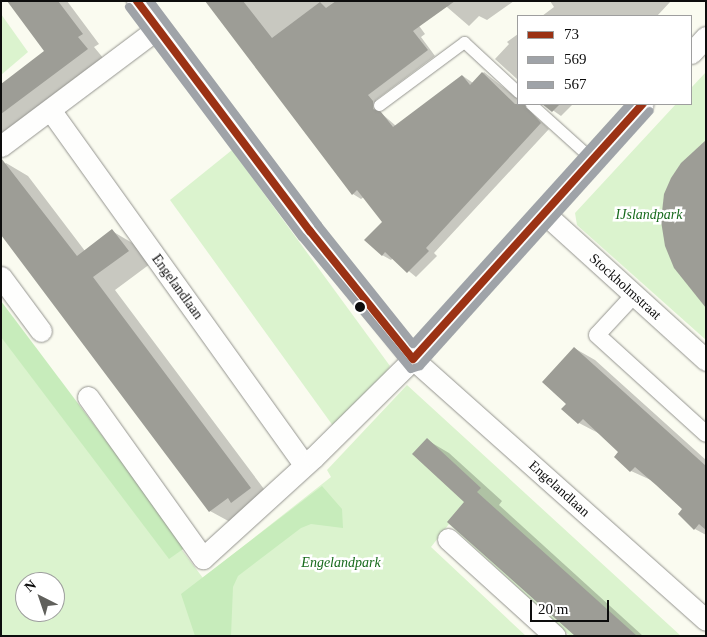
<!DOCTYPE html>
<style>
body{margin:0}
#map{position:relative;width:707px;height:637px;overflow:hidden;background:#fafbf0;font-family:"Times New Roman",serif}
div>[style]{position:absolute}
.green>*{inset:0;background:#dbf3ce}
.forest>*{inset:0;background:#c7ecbb}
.shadow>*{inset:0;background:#0003}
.building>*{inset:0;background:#9d9d96}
.roads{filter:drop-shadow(0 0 1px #94948f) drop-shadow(0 0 1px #94948f)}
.service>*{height:11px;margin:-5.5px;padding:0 5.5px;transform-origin:5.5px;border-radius:5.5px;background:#fefefd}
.pedestrian>*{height:16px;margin:-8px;padding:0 8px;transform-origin:8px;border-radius:8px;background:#fefefd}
.minor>*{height:21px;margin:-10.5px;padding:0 10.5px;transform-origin:10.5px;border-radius:10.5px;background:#fefefd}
.bus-1>*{height:8px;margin:-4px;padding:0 4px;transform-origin:4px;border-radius:4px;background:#9b3214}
.bus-2>*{height:8px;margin:-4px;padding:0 4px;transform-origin:4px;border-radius:4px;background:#9fa3a8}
.bus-3>*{height:8px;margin:-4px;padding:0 4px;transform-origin:4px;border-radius:4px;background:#9fa3a8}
.dots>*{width:14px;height:14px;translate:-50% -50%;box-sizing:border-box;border:2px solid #fff;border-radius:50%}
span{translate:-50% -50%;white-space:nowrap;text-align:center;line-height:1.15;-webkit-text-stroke:5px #fff;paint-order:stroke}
.park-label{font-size:14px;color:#176a1c;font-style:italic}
.street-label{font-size:14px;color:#0d0d0d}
.frame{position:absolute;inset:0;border:2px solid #0d0d0d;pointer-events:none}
.legend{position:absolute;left:517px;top:15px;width:175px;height:90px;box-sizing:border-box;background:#fff;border:1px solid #9e9e9e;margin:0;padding:6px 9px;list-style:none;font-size:15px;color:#0d0d0d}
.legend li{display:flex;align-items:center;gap:10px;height:25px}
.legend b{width:25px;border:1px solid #9e9e9e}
.north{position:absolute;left:15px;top:572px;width:50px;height:50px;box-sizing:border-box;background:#fff;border:1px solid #9e9e9e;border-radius:50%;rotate:319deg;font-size:14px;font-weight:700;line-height:20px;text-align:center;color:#0d0d0d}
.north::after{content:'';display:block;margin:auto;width:18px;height:22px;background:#60605c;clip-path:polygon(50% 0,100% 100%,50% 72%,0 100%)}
.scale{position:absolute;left:530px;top:600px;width:79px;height:22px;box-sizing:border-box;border:2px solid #0d0d0d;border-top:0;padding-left:6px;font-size:15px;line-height:18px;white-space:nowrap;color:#0d0d0d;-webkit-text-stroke:4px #fff;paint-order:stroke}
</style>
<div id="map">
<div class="green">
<div style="clip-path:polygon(1px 14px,28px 52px,1px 75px)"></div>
<div style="clip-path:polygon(706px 72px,706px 340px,577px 225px,575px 213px,676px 104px,691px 104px,691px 88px)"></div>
<div style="clip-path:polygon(232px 150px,390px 366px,378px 385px,336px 430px,170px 200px)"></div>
<div style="clip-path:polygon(evenodd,1px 310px,203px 578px,331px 477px,327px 470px,407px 385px,681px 636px,570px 636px,449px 524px,431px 547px,526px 636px,1px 636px,1px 310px,25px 582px,55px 582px,55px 612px,25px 612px,25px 582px)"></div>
</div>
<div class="forest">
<div style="clip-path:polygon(1px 301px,186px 547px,169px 559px,1px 337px)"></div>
<div style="clip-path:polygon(322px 486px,342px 509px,343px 528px,311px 524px,301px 528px,238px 576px,233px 587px,231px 636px,195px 636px,181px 594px)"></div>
</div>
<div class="shadow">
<div style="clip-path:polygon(9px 1px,67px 1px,99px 44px,94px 47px,104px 59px,1px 136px,1px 85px,46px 51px)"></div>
<div style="clip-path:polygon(207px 1px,401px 1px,425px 34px,421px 37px,435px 56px,376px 100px,381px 113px,396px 126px,463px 76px,473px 83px,484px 72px,518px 99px,518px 104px,534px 104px,532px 113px,549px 129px,434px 253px,437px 256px,416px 277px,393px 258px,391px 260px,382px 255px,383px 222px,364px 197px,361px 199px,353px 194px)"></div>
<div style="clip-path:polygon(440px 1px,514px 1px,487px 20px,479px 16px,469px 26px)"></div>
<div style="clip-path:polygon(550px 1px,671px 1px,657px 16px,542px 16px,554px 7px)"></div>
<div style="clip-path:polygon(518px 34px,518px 80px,495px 59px,509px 44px,507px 42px)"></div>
<div style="clip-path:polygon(544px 104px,573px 104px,561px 116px)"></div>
<div style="clip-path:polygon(6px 163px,28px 176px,85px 251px,112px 231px,134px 244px,150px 264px,115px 290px,273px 501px,232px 523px,210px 511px,1px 167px)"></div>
<div style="clip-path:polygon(574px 348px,595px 360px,706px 460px,706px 535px,695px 529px,684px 509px,653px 481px,631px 471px,616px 457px,620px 452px,600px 434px,579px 423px,568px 404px)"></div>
<div style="clip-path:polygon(427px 440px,449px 453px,502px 501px,499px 505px,643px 636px,576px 636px,466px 502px)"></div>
</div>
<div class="building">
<div style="clip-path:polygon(7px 1px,58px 1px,83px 34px,78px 37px,88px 49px,1px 114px,1px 84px,44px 51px)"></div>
<div style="clip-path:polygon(205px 1px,243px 1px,272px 38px,320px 2px,326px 8px,336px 1px,455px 1px,413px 31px,428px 50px,368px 95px,373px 101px,373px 109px,381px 112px,393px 127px,462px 75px,470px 85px,482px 72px,515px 104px,524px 104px,541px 123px,426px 248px,429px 251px,407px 273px,385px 252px,382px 256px,364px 240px,382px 222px,357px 190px,352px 195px)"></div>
<div style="clip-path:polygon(542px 104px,560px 104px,552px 112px)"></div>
<div style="clip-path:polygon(706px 140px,706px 308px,674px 268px,665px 246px,661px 221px,664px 194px,671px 178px,681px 163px)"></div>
<div style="clip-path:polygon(1px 158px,77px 256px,112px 229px,129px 251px,93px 277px,251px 488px,231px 503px,228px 498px,209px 512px,1px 235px)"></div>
<div style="clip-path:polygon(574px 347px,706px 466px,706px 530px,699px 524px,694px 530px,678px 514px,682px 509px,656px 485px,635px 467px,630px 472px,614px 457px,618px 452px,583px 419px,578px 424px,561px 409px,566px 404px,542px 382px)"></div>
<div style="clip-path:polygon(427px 438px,481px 488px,477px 492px,637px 636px,575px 636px,447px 522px,464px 502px,412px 454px)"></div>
</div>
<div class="roads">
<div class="service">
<div style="left:531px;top:104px;width:82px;rotate:42deg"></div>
<div style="left:379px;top:105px;width:106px;rotate:-36.5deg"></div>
<div style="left:464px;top:42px;width:74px;rotate:42.8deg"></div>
</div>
<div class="pedestrian">
<div style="left:634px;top:295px;width:54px;rotate:132.8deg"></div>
<div style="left:597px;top:335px;width:147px;rotate:42.2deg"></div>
</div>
<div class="minor">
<div style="left:137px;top:1px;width:288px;rotate:53.1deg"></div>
<div style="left:310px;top:231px;width:164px;rotate:51.2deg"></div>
<div style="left:413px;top:359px;width:392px;rotate:41.7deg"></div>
<div style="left:691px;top:53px;width:22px;rotate:-47deg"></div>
<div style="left:51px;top:111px;width:434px;rotate:54.4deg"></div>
<div style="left:1px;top:146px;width:195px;rotate:-36.9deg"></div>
<div style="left:544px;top:213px;width:219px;rotate:42.2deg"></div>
<div style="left:1px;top:277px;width:67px;rotate:53.5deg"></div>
<div style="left:88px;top:397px;width:198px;rotate:54.5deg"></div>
<div style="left:203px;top:558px;width:150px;rotate:-42.3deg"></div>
<div style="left:314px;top:457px;width:139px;rotate:-44.7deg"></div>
<div style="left:413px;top:359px;width:343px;rotate:-48deg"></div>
<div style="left:448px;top:539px;width:144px;rotate:42.2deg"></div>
</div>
</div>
<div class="bus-1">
<div style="left:137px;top:1px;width:288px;rotate:53.1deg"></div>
<div style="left:310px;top:231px;width:164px;rotate:51.2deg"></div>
<div style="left:413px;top:359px;width:343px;rotate:-48deg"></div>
</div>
<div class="bus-2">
<div style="left:129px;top:7px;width:288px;rotate:53.1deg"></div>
<div style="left:302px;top:237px;width:171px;rotate:50.5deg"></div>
<div style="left:411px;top:369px;width:9px;rotate:-18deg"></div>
<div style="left:420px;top:366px;width:343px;rotate:-48deg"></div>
</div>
<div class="bus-3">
<div style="left:150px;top:1px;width:280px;rotate:53.1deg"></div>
<div style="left:318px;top:225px;width:152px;rotate:51.4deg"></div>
<div style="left:413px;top:344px;width:324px;rotate:-47.9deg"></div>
</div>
<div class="dots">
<div style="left:360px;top:307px;background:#0d0d0d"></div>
</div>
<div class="park-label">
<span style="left:649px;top:215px">IJslandpark</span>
<span style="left:341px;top:563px">Engelandpark</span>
</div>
<div class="street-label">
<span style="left:177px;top:287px;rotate:54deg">Engelandlaan</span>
<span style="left:625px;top:287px;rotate:42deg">Stockholmstraat</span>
<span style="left:559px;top:489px;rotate:42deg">Engelandlaan</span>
</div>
<div class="frame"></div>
<ul class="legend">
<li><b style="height:6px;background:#9b3214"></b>73</li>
<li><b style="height:6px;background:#9fa3a8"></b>569</li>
<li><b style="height:6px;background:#9fa3a8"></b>567</li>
</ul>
<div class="north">N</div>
<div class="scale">20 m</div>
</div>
